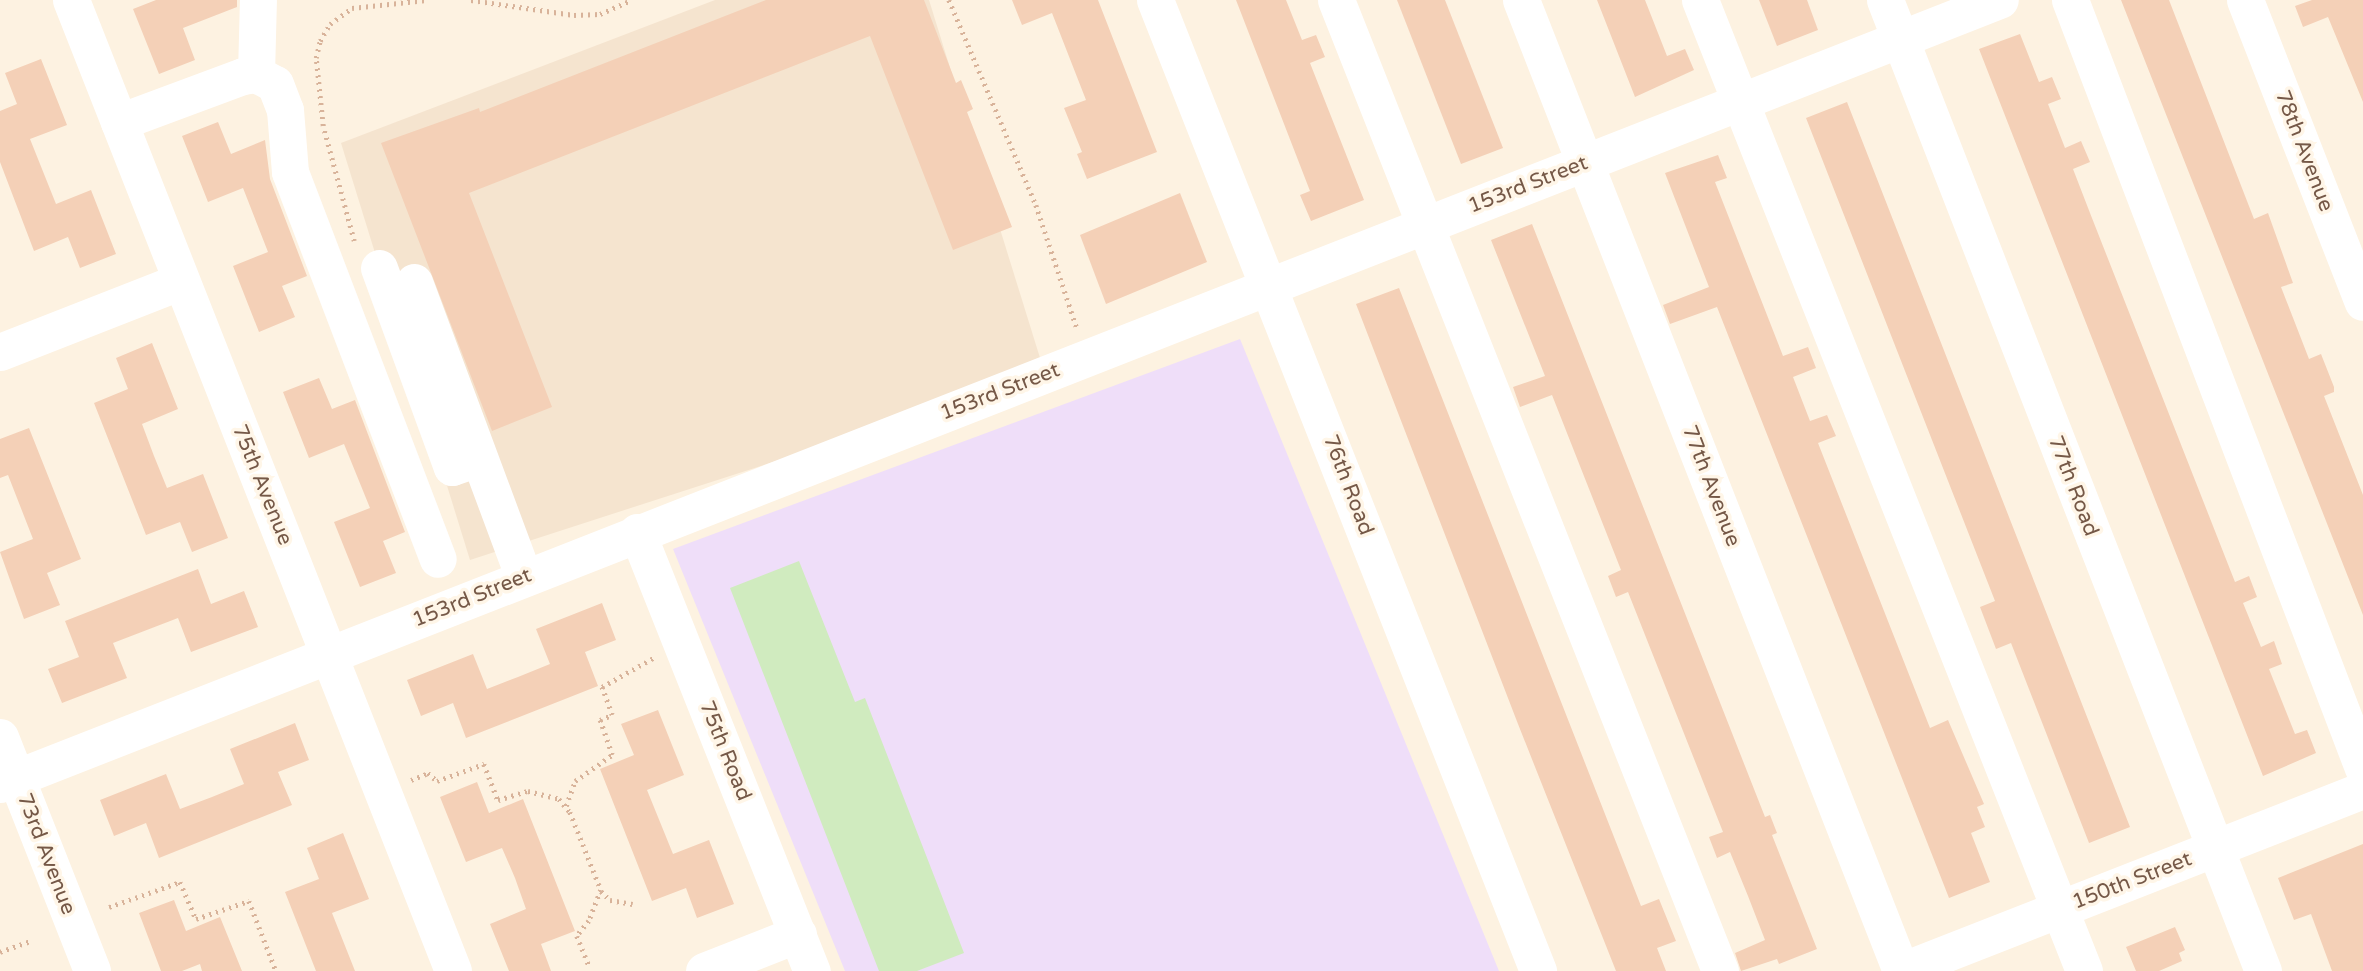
<!DOCTYPE html>
<style>
body{margin:0}
#map{position:relative;width:2363px;height:971px;overflow:hidden;background:#fdf2e1;font-family:"Varela Round",sans-serif}
div>[style]{position:absolute}
.residential>*{inset:0;background:#f5e4cf}
.education>*{inset:0;background:#efdef9}
.green>*{inset:0;background:#d0ebbf}
.building>*{inset:0;background:#f4d0b7}
.path>*{height:4.5px;margin-top:-2.25px;transform-origin:0;background:repeating-linear-gradient(90deg,#d8b39a 0 2px,transparent 0 7px)}
.minor>*{height:37px;margin:-18.5px;padding:0 18.5px;transform-origin:18.5px;border-radius:18.5px;background:#fff}
span{translate:-50% -50%;white-space:nowrap;text-align:center;line-height:1.15;-webkit-text-stroke:7px #fff6e8;paint-order:stroke}
.street-label{font-size:21px;color:#755847}
</style>
<div id="map">
<div class="residential">
<div style="clip-path:polygon(715px 0,929px 0,1045px 374px,470px 560px,341px 143px)"></div>
</div>
<div class="education">
<div style="clip-path:polygon(1240px 339px,1499px 971px,845px 971px,673px 549px)"></div>
</div>
<div class="green">
<div style="clip-path:polygon(799px 561px,855px 702px,865px 698px,964px 953px,917px 971px,879px 971px,730px 588px)"></div>
</div>
<div class="building">
<div style="clip-path:polygon(156px 0,237px 0,237px 7px,183px 28px,195px 60px,159px 74px,133px 9px)"></div>
<div style="clip-path:polygon(766px 0,924px 0,956px 83px,961px 80px,973px 109px,967px 112px,1012px 227px,953px 250px,870px 36px,469px 193px,552px 407px,492px 431px,381px 143px,479px 108px,480px 112px)"></div>
<div style="clip-path:polygon(1012px 0,1098px 0,1157px 152px,1087px 179px,1077px 154px,1082px 152px,1064px 108px,1086px 100px,1052px 13px,1022px 25px)"></div>
<div style="clip-path:polygon(1236px 0,1286px 0,1302px 40px,1316px 35px,1325px 57px,1310px 63px,1364px 200px,1311px 221px,1300px 195px,1310px 191px)"></div>
<div style="clip-path:polygon(1397px 0,1445px 0,1503px 148px,1461px 164px)"></div>
<div style="clip-path:polygon(1597px 0,1645px 0,1667px 56px,1685px 49px,1694px 70px,1635px 97px)"></div>
<div style="clip-path:polygon(1759px 0,1807px 0,1818px 30px,1777px 46px)"></div>
<div style="clip-path:polygon(2121px 0,2169px 0,2254px 219px,2268px 213px,2293px 283px,2281px 287px,2309px 359px,2321px 354px,2334px 387px,2334px 392px,2324px 396px,2363px 495px,2363px 615px)"></div>
<div style="clip-path:polygon(2312px 0,2363px 0,2363px 102px,2328px 17px,2303px 27px,2295px 6px)"></div>
<div style="clip-path:polygon(2020px 34px,2039px 82px,2052px 77px,2061px 99px,2048px 104px,2065px 148px,2081px 141px,2090px 162px,2073px 169px,2090px 213px,2235px 582px,2249px 576px,2257px 597px,2243px 603px,2261px 647px,2274px 641px,2282px 664px,2269px 669px,2295px 734px,2307px 730px,2316px 753px,2263px 776px,1979px 49px)"></div>
<div style="clip-path:polygon(41px 59px,67px 125px,30px 139px,56px 204px,91px 190px,116px 254px,80px 268px,68px 237px,34px 251px,0 162px,0 111px,17px 104px,5px 73px)"></div>
<div style="clip-path:polygon(1847px 102px,2130px 827px,2089px 843px,2011px 643px,1996px 649px,1980px 607px,1995px 601px,1806px 118px)"></div>
<div style="clip-path:polygon(218px 122px,231px 154px,265px 140px,270px 179px,307px 276px,282px 286px,295px 317px,259px 332px,233px 266px,268px 252px,243px 188px,208px 202px,182px 136px)"></div>
<div style="clip-path:polygon(1718px 155px,1727px 178px,1715px 182px,1783px 356px,1808px 347px,1816px 368px,1793px 377px,1810px 421px,1827px 415px,1836px 436px,1818px 443px,1930px 728px,1948px 720px,1984px 804px,1977px 807px,1985px 827px,1971px 833px,1990px 882px,1949px 898px,1717px 307px,1670px 324px,1663px 305px,1709px 287px,1665px 173px)"></div>
<div style="clip-path:polygon(1180px 193px,1207px 262px,1106px 304px,1080px 235px)"></div>
<div style="clip-path:polygon(1532px 224px,1765px 817px,1770px 815px,1777px 833px,1772px 835px,1817px 949px,1779px 964px,1777px 959px,1741px 971px,1735px 953px,1765px 940px,1748px 896px,1730px 852px,1717px 858px,1709px 837px,1723px 832px,1628px 592px,1616px 597px,1608px 576px,1621px 570px,1552px 395px,1520px 407px,1513px 387px,1545px 376px,1491px 240px)"></div>
<div style="clip-path:polygon(1399px 288px,1641px 906px,1659px 899px,1676px 941px,1657px 948px,1666px 971px,1616px 971px,1518px 724px,1356px 304px)"></div>
<div style="clip-path:polygon(152px 343px,178px 409px,142px 424px,154px 456px,167px 488px,203px 474px,228px 538px,192px 552px,180px 522px,146px 535px,94px 403px,128px 389px,116px 358px)"></div>
<div style="clip-path:polygon(319px 378px,332px 409px,355px 400px,405px 532px,383px 541px,396px 573px,360px 587px,334px 522px,370px 508px,344px 444px,309px 458px,283px 392px)"></div>
<div style="clip-path:polygon(29px 428px,81px 559px,47px 573px,60px 605px,24px 619px,0 552px,33px 539px,8px 475px,0 478px,0 439px)"></div>
<div style="clip-path:polygon(198px 569px,211px 604px,244px 591px,258px 627px,191px 652px,178px 618px,113px 643px,127px 678px,62px 703px,48px 669px,79px 657px,65px 621px)"></div>
<div style="clip-path:polygon(602px 603px,616px 640px,585px 652px,598px 686px,466px 738px,453px 703px,421px 716px,407px 680px,473px 654px,487px 689px,518px 677px,550px 664px,536px 629px)"></div>
<div style="clip-path:polygon(658px 710px,684px 775px,647px 790px,673px 854px,709px 840px,734px 904px,697px 918px,686px 888px,652px 901px,600px 769px,634px 755px,621px 724px)"></div>
<div style="clip-path:polygon(295px 723px,309px 760px,278px 772px,292px 805px,159px 858px,146px 823px,114px 836px,100px 800px,166px 774px,180px 809px,212px 797px,244px 784px,230px 749px)"></div>
<div style="clip-path:polygon(477px 782px,489px 813px,523px 799px,575px 931px,541px 944px,551px 971px,509px 971px,490px 924px,526px 909px,515px 878px,502px 848px,466px 862px,440px 797px)"></div>
<div style="clip-path:polygon(343px 833px,369px 899px,332px 913px,355px 971px,316px 971px,285px 892px,319px 879px,307px 848px)"></div>
<div style="clip-path:polygon(2363px 844px,2363px 971px,2332px 971px,2311px 914px,2294px 920px,2278px 878px)"></div>
<div style="clip-path:polygon(174px 900px,186px 931px,220px 917px,242px 971px,202px 971px,200px 964px,182px 971px,161px 971px,139px 913px)"></div>
<div style="clip-path:polygon(2175px 927px,2185px 950px,2179px 953px,2182px 961px,2159px 971px,2136px 971px,2126px 947px)"></div>
</div>
<div class="path">
<div style="left:471px;top:0;width:104px;rotate:8.3deg"></div>
<div style="left:574px;top:15px;width:26px;rotate:-2deg"></div>
<div style="left:600px;top:14px;width:34px;rotate:-24deg"></div>
<div style="left:949px;top:0;width:223px;rotate:67deg"></div>
<div style="left:1036px;top:205px;width:130px;rotate:71.6deg"></div>
<div style="left:354px;top:241px;width:119px;rotate:-105.1deg"></div>
<div style="left:323px;top:126px;width:68px;rotate:-95.9deg"></div>
<div style="left:316px;top:58px;width:17px;rotate:-77deg"></div>
<div style="left:320px;top:41px;width:20px;rotate:-60deg"></div>
<div style="left:330px;top:24px;width:27px;rotate:-36deg"></div>
<div style="left:352px;top:8px;width:75px;rotate:-6.1deg"></div>
<div style="left:411px;top:780px;width:18px;rotate:-22deg"></div>
<div style="left:428px;top:773px;width:12px;rotate:42deg"></div>
<div style="left:437px;top:781px;width:50px;rotate:-19.9deg"></div>
<div style="left:484px;top:764px;width:39px;rotate:69deg"></div>
<div style="left:498px;top:800px;width:31px;rotate:-17deg"></div>
<div style="left:528px;top:791px;width:32px;rotate:14deg"></div>
<div style="left:559px;top:799px;width:17px;rotate:50deg"></div>
<div style="left:570px;top:812px;width:84px;rotate:68.3deg"></div>
<div style="left:601px;top:890px;width:33px;rotate:111deg"></div>
<div style="left:589px;top:921px;width:19px;rotate:129deg"></div>
<div style="left:577px;top:936px;width:31px;rotate:68deg"></div>
<div style="left:566px;top:806px;width:27px;rotate:-70deg"></div>
<div style="left:575px;top:781px;width:45px;rotate:-35.1deg"></div>
<div style="left:612px;top:755px;width:37px;rotate:-109deg"></div>
<div style="left:600px;top:720px;width:13px;rotate:-23deg"></div>
<div style="left:612px;top:715px;width:30px;rotate:-110deg"></div>
<div style="left:602px;top:687px;width:59px;rotate:-29.6deg"></div>
<div style="left:601px;top:891px;width:13px;rotate:45deg"></div>
<div style="left:610px;top:900px;width:23px;rotate:10deg"></div>
<div style="left:109px;top:907px;width:75px;rotate:-19.4deg"></div>
<div style="left:180px;top:882px;width:40px;rotate:66.6deg"></div>
<div style="left:196px;top:919px;width:56px;rotate:-18.8deg"></div>
<div style="left:249px;top:901px;width:75px;rotate:68.9deg"></div>
<div style="left:0;top:952px;width:32px;rotate:-20deg"></div>
</div>
<div class="minor">
<div style="left:71px;top:0;width:1043px;rotate:68.52deg"></div>
<div style="left:1155px;top:0;width:1044px;rotate:68.47deg"></div>
<div style="left:1336px;top:0;width:1044px;rotate:68.42deg"></div>
<div style="left:1521px;top:0;width:1043px;rotate:68.63deg"></div>
<div style="left:1700px;top:0;width:1044px;rotate:68.42deg"></div>
<div style="left:1885px;top:0;width:1042px;rotate:68.73deg"></div>
<div style="left:2070px;top:0;width:822px;rotate:69.12deg"></div>
<div style="left:2245px;top:0;width:324px;rotate:68.7deg"></div>
<div style="left:256px;top:74px;width:74px;rotate:-88.5deg"></div>
<div style="left:119px;top:122px;width:132px;rotate:-20.4deg"></div>
<div style="left:243px;top:76px;width:13px;rotate:-9deg"></div>
<div style="left:256px;top:74px;width:21px;rotate:28deg"></div>
<div style="left:275px;top:84px;width:28px;rotate:69deg"></div>
<div style="left:285px;top:110px;width:62px;rotate:85.4deg"></div>
<div style="left:290px;top:172px;width:414px;rotate:69.1deg"></div>
<div style="left:379px;top:268px;width:212px;rotate:69.9deg"></div>
<div style="left:452px;top:467px;width:28px;rotate:-19deg"></div>
<div style="left:414px;top:282px;width:315px;rotate:69.6deg"></div>
<div style="left:0;top:352px;width:194px;rotate:-21.4deg"></div>
<div style="left:637px;top:532px;width:473px;rotate:68.3deg"></div>
<div style="left:0;top:737px;width:251px;rotate:68.5deg"></div>
<div style="left:0;top:784px;width:2148px;rotate:-21.41deg"></div>
<div style="left:704px;top:971px;width:101px;rotate:-21.5deg"></div>
<div style="left:1901px;top:971px;width:496px;rotate:-21.4deg"></div>
</div>
<div class="street-label">
<span style="left:2304px;top:151px;rotate:69deg">78th Avenue</span>
<span style="left:1528px;top:185px;rotate:-21deg">153rd Street</span>
<span style="left:1000px;top:392px;rotate:-21deg">153rd Street</span>
<span style="left:262px;top:485px;rotate:68deg">75th Avenue</span>
<span style="left:1348px;top:485px;rotate:69deg">76th Road</span>
<span style="left:1711px;top:486px;rotate:69deg">77th Avenue</span>
<span style="left:2073px;top:486px;rotate:69deg">77th Road</span>
<span style="left:472px;top:598px;rotate:-22deg">153rd Street</span>
<span style="left:725px;top:751px;rotate:68deg">75th Road</span>
<span style="left:46px;top:854px;rotate:69deg">73rd Avenue</span>
<span style="left:2132px;top:881px;rotate:-21deg">150th Street</span>
</div>
</div>
